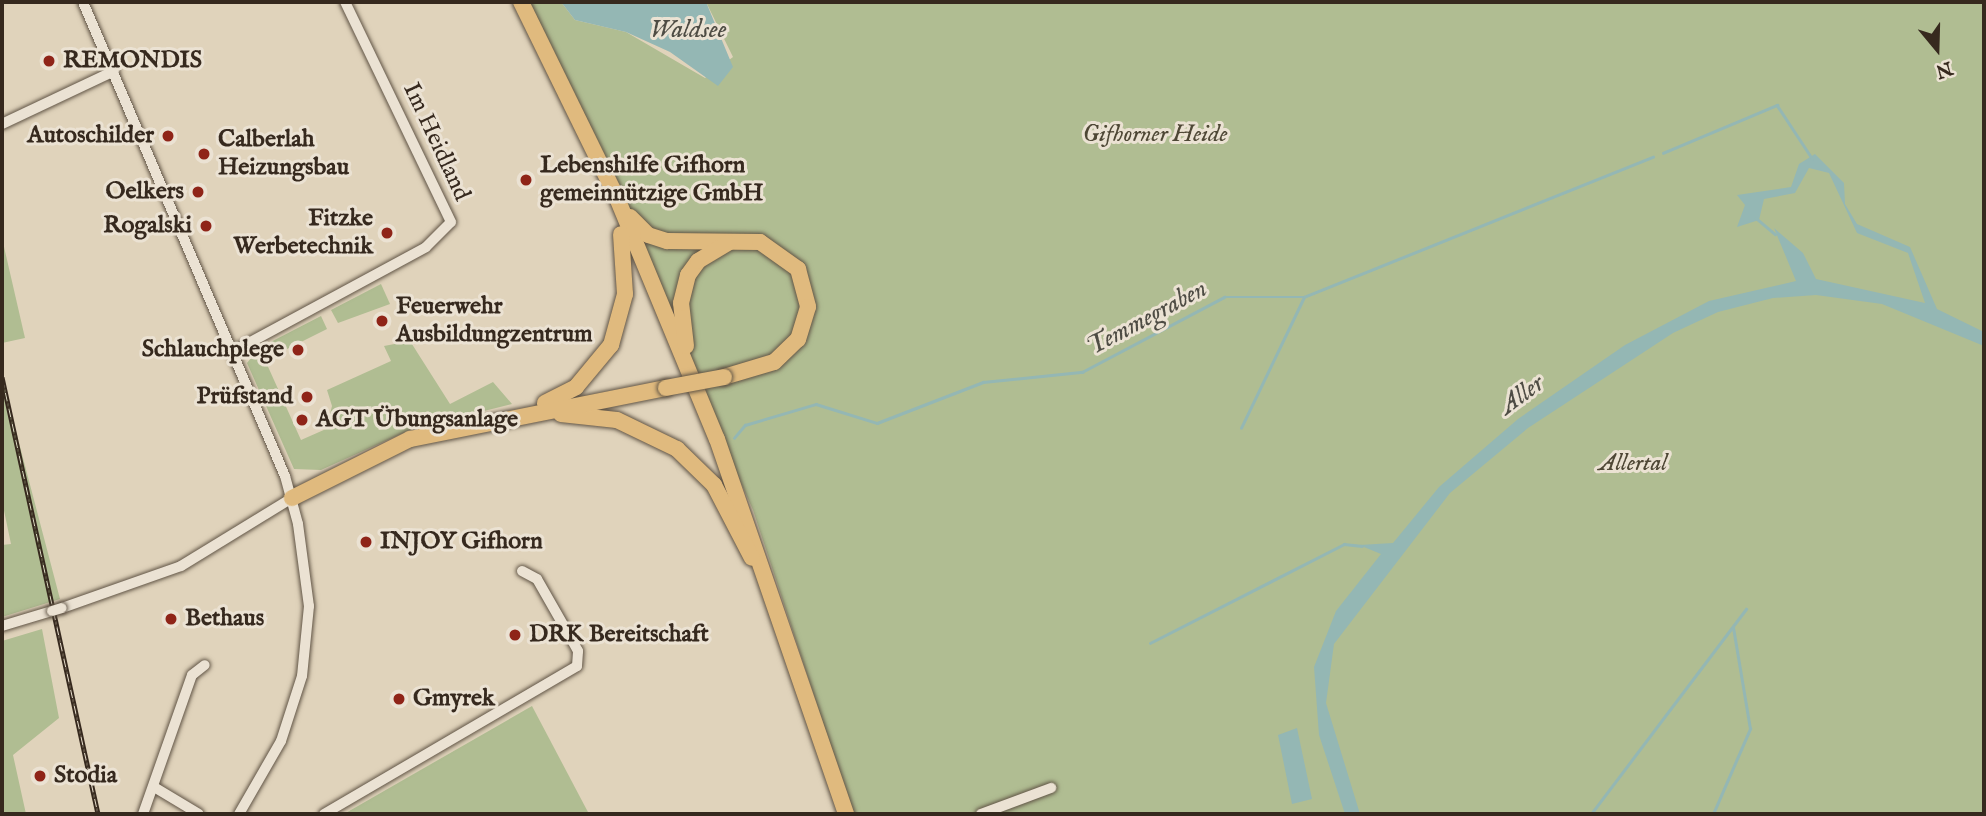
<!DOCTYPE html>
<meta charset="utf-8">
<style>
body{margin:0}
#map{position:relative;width:1986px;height:816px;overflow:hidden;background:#e0d3bb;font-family:"IM FELL English",serif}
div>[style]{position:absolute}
.green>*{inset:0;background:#b0bd92}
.water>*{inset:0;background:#94b7b4}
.stream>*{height:2.5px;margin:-1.25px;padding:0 1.25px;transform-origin:1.25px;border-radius:1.25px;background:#94b7b4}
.roads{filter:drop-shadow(0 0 2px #605445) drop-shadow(0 0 2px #605445)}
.minor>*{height:10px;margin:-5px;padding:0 5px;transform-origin:5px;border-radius:5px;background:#ebe2d3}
.highway>*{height:16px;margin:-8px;padding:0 8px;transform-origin:8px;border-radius:8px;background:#e0ba7e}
.rail>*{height:5px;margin-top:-2.5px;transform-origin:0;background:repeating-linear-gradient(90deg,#ebe2d3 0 8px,#36291e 0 16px);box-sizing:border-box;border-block:2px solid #36291e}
.bridges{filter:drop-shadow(0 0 2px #605445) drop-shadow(0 0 2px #605445)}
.minor-bridge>*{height:10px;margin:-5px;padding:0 5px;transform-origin:5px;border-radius:5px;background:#ebe2d3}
.highway-bridge>*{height:16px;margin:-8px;padding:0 8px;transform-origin:8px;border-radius:8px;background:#e0ba7e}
.dots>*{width:19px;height:19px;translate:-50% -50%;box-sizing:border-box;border:4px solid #ebe2d3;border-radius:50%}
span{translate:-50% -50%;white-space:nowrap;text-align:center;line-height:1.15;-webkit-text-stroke:6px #ebe2d3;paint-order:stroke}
.poi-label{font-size:24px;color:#36291e;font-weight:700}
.left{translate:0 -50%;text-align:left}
.right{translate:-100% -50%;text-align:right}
.park-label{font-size:24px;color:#4e4735;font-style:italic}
.street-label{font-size:24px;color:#36291e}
.water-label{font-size:26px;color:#4e4c44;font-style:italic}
.frame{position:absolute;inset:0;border:4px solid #36291e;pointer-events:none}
.north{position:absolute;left:1902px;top:14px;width:70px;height:70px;-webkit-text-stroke:5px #ebe2d3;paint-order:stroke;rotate:161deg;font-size:19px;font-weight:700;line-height:28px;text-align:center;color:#36291e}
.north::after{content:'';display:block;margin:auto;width:24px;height:32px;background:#36291e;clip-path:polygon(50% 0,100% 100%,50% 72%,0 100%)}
</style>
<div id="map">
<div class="green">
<div style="clip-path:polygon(527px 2px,561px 2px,575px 20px,626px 32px,705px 78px,733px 57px,706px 2px,1984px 2px,1984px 814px,853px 814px,753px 510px)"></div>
<div style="clip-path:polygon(2px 238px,25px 338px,2px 343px)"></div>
<div style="clip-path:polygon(381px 284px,390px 304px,338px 323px,331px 310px)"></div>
<div style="clip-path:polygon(321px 316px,327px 329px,265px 360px,301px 440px,326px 429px,332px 406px,327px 390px,391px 361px,384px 346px,410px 341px,450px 404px,493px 382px,512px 404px,412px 429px,321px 470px,294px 469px,247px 363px,259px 348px)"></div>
<div style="clip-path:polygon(2px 378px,60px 599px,2px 617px,2px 545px,11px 544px,2px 501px)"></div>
<div style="clip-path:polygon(42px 629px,59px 718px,13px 755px,26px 814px,2px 814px,2px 641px)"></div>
<div style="clip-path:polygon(532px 706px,589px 814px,344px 814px)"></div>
</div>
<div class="water">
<div style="clip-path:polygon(561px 2px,706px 2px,733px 67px,718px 86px,670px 52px,626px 32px,575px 20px)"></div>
<div style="clip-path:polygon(1815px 154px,1844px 183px,1845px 204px,1857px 224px,1910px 247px,1937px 309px,1984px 332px,1984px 346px,1882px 304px,1816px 295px,1773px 298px,1718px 312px,1673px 333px,1528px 428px,1450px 493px,1334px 644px,1326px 703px,1360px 814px,1345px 814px,1319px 735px,1314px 667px,1336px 611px,1381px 554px,1359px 545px,1393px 543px,1439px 487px,1518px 419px,1625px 345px,1709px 301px,1796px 281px,1774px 228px,1803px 253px,1816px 279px,1925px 303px,1908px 253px,1857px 233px,1829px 173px,1809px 168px,1795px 193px,1764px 199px,1759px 220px,1737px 227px,1745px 205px,1737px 195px,1791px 187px,1799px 164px)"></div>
<div style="clip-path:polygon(1297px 728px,1312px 799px,1292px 804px,1278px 735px)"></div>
</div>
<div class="stream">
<div style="left:1663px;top:153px;width:124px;rotate:-22.8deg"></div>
<div style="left:1777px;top:105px;width:64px;rotate:56.6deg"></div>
<div style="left:1756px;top:218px;width:25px;rotate:40deg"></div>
<div style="left:1241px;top:428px;width:145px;rotate:-64.3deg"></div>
<div style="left:734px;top:438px;width:17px;rotate:-50deg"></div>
<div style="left:745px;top:425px;width:74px;rotate:-16.5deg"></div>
<div style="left:816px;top:404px;width:64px;rotate:17.3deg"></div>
<div style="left:877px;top:423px;width:114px;rotate:-21.1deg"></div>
<div style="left:983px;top:382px;width:100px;rotate:-5.8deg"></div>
<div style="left:1082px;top:372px;width:161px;rotate:-27.8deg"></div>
<div style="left:1224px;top:297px;width:80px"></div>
<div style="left:1304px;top:297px;width:376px;rotate:-21.9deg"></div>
<div style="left:1150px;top:643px;width:218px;rotate:-27deg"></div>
<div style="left:1344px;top:544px;width:18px;rotate:6deg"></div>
<div style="left:1591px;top:814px;width:257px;rotate:-52.9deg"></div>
<div style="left:1713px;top:814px;width:93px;rotate:-66.5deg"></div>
<div style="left:1750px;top:729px;width:103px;rotate:-99.5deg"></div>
</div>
<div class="roads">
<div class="minor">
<div style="left:83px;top:2px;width:515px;rotate:66.92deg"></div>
<div style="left:285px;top:476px;width:50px;rotate:74.8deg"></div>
<div style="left:298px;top:524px;width:83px;rotate:82.4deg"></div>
<div style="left:309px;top:606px;width:70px;rotate:95.7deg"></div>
<div style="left:302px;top:676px;width:68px;rotate:107.9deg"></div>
<div style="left:281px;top:741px;width:84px;rotate:119.9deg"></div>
<div style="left:2px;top:124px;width:124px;rotate:-25.3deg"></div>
<div style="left:234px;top:351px;width:218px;rotate:-28.4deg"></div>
<div style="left:426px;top:247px;width:35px;rotate:-45deg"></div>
<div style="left:451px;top:222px;width:244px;rotate:-115.7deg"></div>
<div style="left:62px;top:608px;width:126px;rotate:-19.4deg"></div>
<div style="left:181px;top:566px;width:130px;rotate:-31.5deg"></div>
<div style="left:2px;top:626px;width:52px;rotate:-16.7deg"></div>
<div style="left:154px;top:787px;width:52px;rotate:31deg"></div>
<div style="left:143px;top:814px;width:147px;rotate:-70.6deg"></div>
<div style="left:192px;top:675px;width:16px;rotate:-38deg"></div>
<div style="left:324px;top:814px;width:293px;rotate:-30.3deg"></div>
<div style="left:577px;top:666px;width:15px;rotate:-86deg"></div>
<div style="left:578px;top:651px;width:18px;rotate:-119deg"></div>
<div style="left:569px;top:635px;width:64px;rotate:-119.7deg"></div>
<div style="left:537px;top:579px;width:17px;rotate:-152deg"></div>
<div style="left:981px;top:814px;width:75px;rotate:-20.4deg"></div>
</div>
<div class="highway">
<div style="left:521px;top:2px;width:218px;rotate:63.9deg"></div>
<div style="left:617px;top:198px;width:261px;rotate:67.5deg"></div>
<div style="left:717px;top:439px;width:397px;rotate:71deg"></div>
<div style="left:630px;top:217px;width:25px;rotate:45deg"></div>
<div style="left:648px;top:235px;width:20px;rotate:18deg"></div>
<div style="left:667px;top:241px;width:93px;rotate:0.6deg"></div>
<div style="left:760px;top:242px;width:47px;rotate:35.4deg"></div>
<div style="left:798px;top:269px;width:39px;rotate:75deg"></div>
<div style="left:808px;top:307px;width:34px;rotate:107deg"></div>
<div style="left:798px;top:339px;width:33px;rotate:136deg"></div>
<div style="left:774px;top:362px;width:52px;rotate:163.3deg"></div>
<div style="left:686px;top:346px;width:43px;rotate:-96.6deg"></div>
<div style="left:681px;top:303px;width:29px;rotate:-76deg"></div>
<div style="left:688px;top:275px;width:17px;rotate:-54deg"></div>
<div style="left:698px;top:261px;width:35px;rotate:-31deg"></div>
<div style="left:545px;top:403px;width:35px;rotate:-27deg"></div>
<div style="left:576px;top:387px;width:55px;rotate:-50.2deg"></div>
<div style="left:611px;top:345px;width:53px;rotate:-74.6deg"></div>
<div style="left:625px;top:294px;width:60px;rotate:-93.8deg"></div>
<div style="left:561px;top:414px;width:56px;rotate:6.1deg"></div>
<div style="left:617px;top:420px;width:67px;rotate:25.8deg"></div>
<div style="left:677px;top:449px;width:52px;rotate:44.2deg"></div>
<div style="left:714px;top:485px;width:82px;rotate:62.5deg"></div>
<div style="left:292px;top:498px;width:132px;rotate:-26.6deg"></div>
<div style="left:410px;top:439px;width:261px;rotate:-11.3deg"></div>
</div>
</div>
<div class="rail">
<div style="left:2px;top:377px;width:447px;rotate:77.6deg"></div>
</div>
<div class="bridges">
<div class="minor-bridge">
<div style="left:52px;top:611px;width:10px;rotate:-17deg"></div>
</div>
<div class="highway-bridge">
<div style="left:666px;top:388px;width:59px;rotate:-10.7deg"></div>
</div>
</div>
<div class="dots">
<div style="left:49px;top:61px;background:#8f2418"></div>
<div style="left:168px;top:136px;background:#8f2418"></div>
<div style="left:204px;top:154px;background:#8f2418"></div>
<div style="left:526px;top:180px;background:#8f2418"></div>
<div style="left:198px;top:192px;background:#8f2418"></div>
<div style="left:206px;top:226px;background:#8f2418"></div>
<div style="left:387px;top:233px;background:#8f2418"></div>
<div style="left:382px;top:321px;background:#8f2418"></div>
<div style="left:298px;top:350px;background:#8f2418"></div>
<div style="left:307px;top:397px;background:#8f2418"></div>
<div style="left:302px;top:420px;background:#8f2418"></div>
<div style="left:366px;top:542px;background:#8f2418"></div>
<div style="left:171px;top:619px;background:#8f2418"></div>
<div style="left:515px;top:635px;background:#8f2418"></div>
<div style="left:399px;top:699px;background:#8f2418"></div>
<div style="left:40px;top:776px;background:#8f2418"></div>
</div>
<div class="poi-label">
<span class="left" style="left:63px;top:61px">REMONDIS</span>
<span class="right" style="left:154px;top:136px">Autoschilder</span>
<span class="left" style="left:218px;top:154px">Calberlah<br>Heizungsbau</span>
<span class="left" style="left:540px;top:180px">Lebenshilfe Gifhorn<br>gemeinnützige GmbH</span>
<span class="right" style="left:184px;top:192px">Oelkers</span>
<span class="right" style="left:373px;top:233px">Fitzke<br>Werbetechnik</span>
<span class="right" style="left:192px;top:226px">Rogalski</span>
<span class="left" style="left:396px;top:321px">Feuerwehr<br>Ausbildungzentrum</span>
<span class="right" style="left:284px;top:350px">Schlauchplege</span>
<span class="right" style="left:293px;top:397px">Prüfstand</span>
<span class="left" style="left:316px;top:420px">AGT Übungsanlage</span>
<span class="left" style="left:380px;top:542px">INJOY Gifhorn</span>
<span class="left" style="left:185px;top:619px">Bethaus</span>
<span class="left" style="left:529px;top:635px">DRK Bereitschaft</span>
<span class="left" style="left:413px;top:699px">Gmyrek</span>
<span class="left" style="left:54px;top:776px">Stodia</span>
</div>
<div class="park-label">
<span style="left:1155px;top:135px">Gifhorner Heide</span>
<span style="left:1633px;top:464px">Allertal</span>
</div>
<div class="street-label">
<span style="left:436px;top:142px;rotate:65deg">Im Heidland</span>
</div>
<div class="water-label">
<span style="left:688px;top:30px">Waldsee</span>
<span style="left:1147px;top:318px;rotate:-28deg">Temmegraben</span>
<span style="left:1522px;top:395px;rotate:-36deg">Aller</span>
</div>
<div class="frame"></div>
<div class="north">N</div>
</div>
